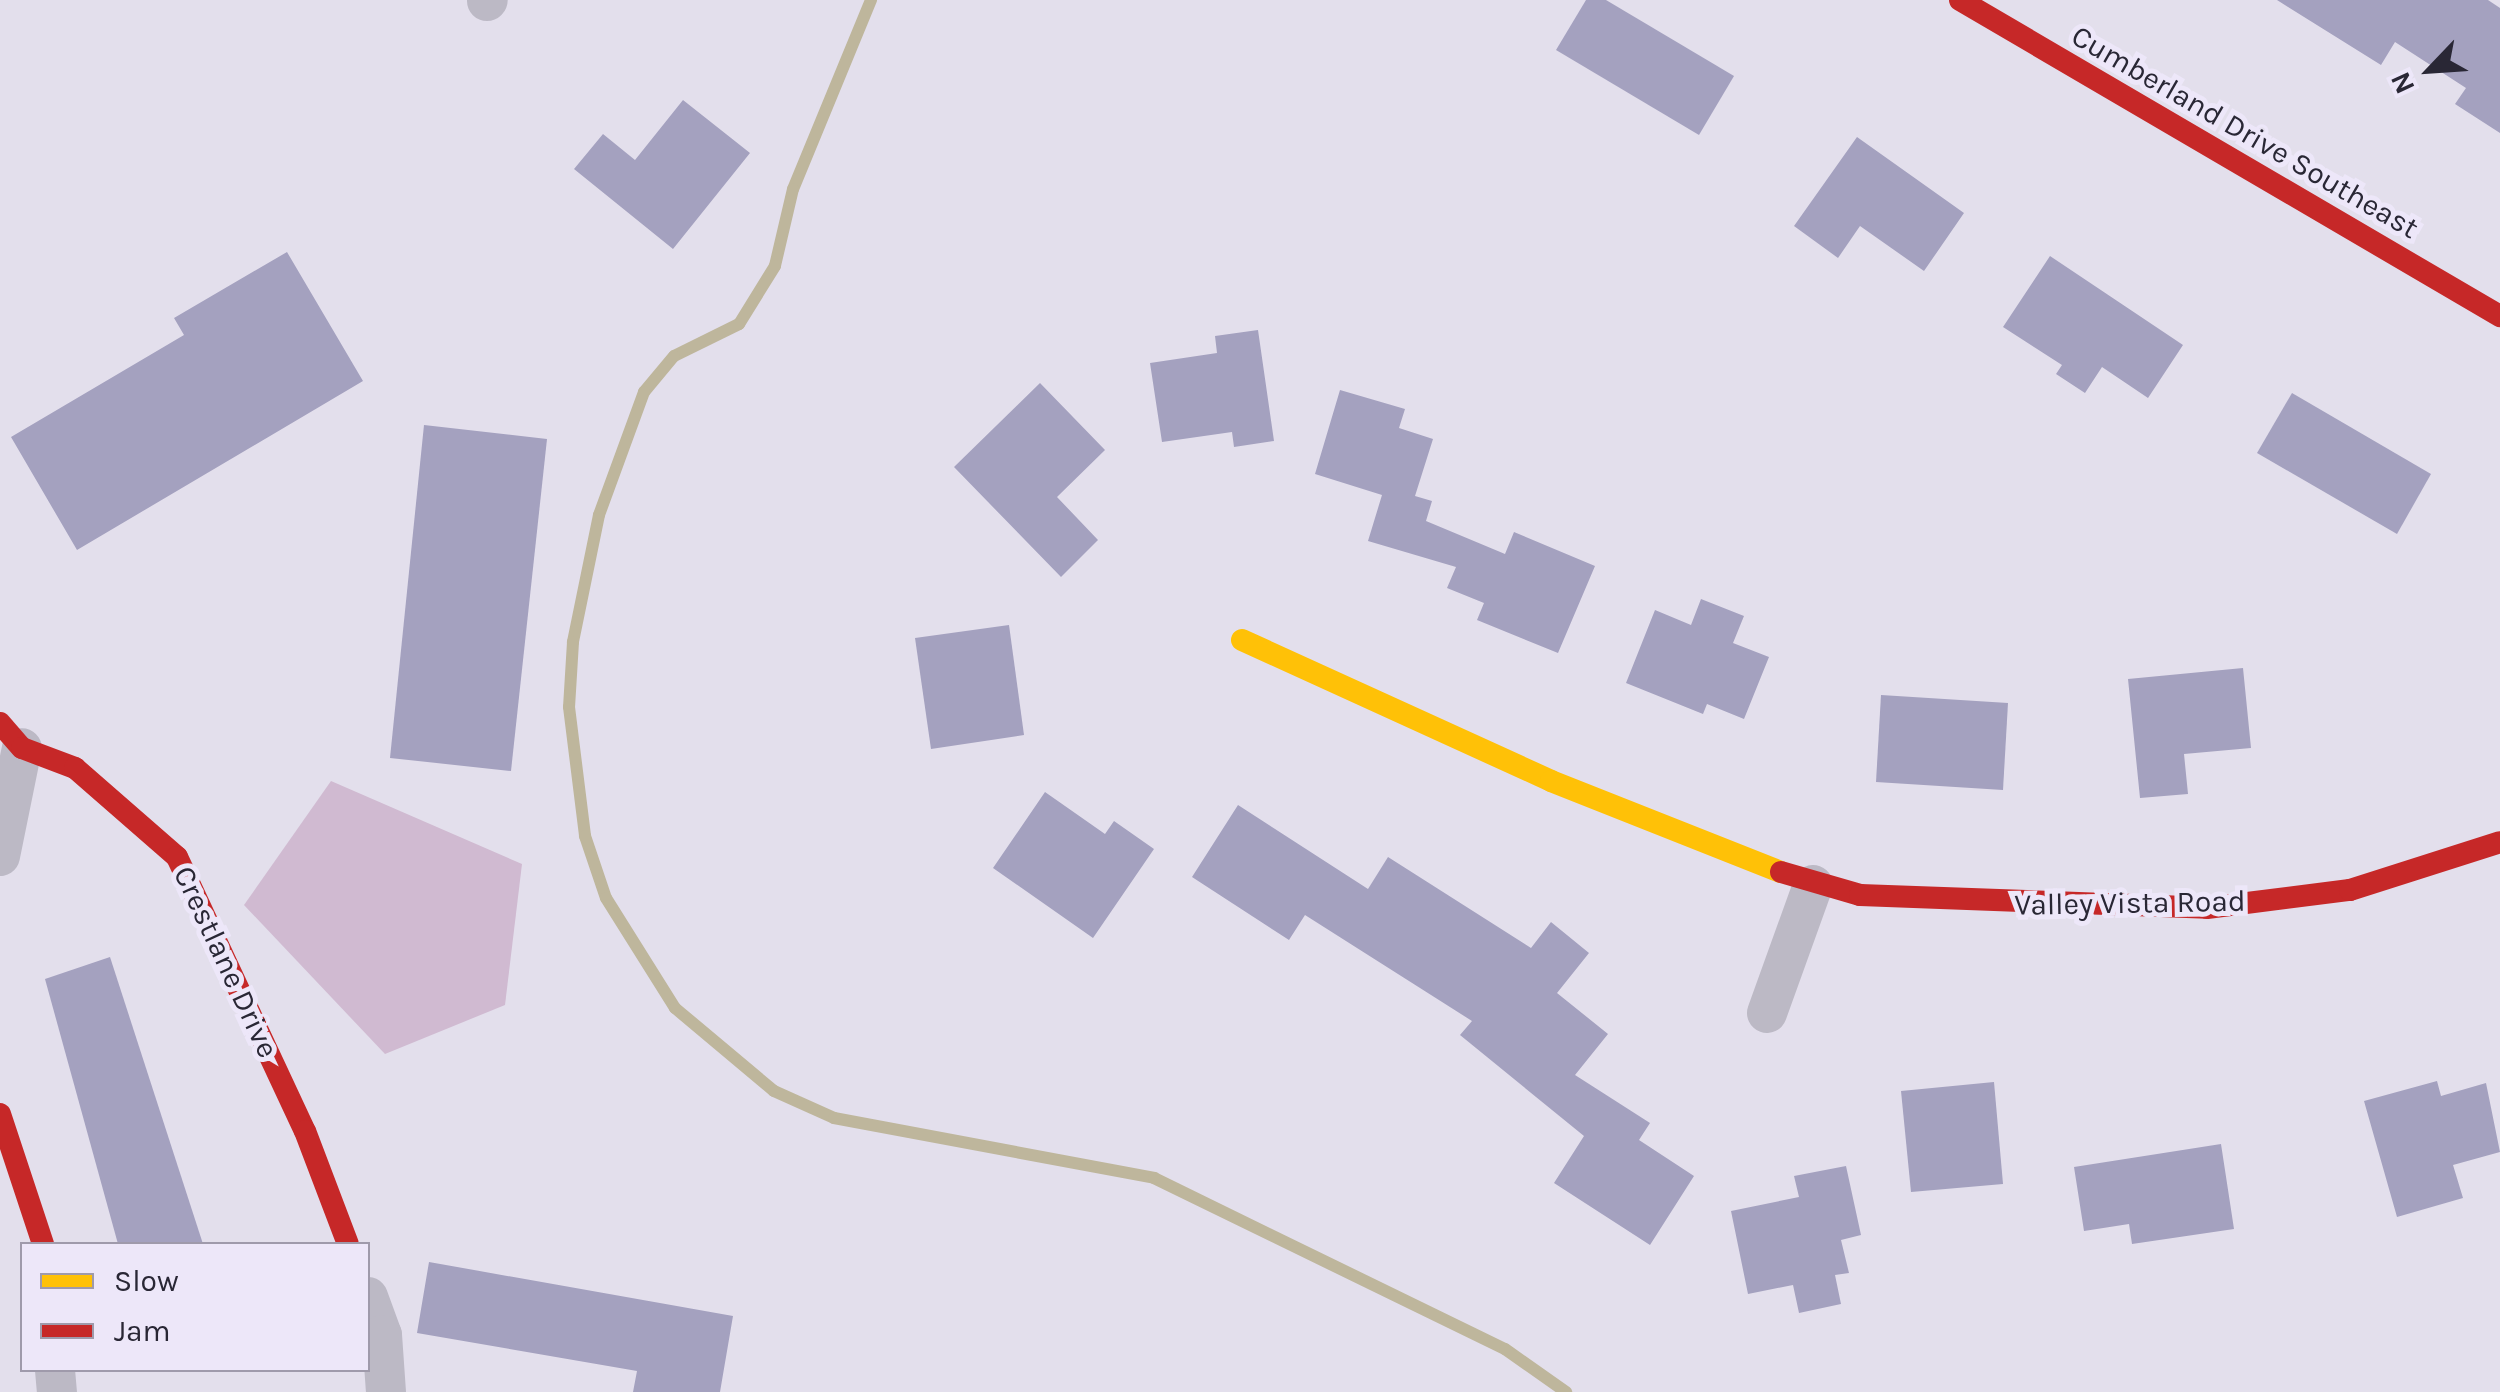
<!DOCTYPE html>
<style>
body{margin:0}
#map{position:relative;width:2500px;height:1392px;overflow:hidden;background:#e3dfec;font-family:Karla,sans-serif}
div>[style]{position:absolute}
.green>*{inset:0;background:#d0bad1}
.stream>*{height:12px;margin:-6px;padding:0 6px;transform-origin:6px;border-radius:6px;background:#beb69c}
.building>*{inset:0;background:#a4a1bf}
.street>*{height:40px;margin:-20px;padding:0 20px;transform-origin:20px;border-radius:20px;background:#bcb9c5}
.slow>*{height:22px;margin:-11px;padding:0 11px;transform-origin:11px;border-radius:11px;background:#ffc107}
.jam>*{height:22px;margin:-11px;padding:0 11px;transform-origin:11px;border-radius:11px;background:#c62828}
span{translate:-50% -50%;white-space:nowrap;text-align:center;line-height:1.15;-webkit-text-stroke:10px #ede7f9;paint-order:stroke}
.street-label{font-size:30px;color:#292735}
.legend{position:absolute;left:20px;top:1242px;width:350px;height:130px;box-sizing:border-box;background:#ede7f9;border:2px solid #9f9aab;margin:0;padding:12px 18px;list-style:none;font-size:30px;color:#292735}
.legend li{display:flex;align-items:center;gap:20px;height:50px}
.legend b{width:50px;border:2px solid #9f9aab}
.north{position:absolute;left:2380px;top:20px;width:100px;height:100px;-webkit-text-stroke:8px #ede7f9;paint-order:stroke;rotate:245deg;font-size:28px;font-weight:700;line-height:40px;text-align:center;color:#292735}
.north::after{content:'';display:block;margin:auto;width:35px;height:45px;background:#292735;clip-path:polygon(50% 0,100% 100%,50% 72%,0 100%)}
</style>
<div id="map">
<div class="green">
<div style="clip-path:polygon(331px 781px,522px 864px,505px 1005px,385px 1054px,244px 905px)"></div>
</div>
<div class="stream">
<div style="left:871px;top:0;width:204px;rotate:112.4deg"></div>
<div style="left:793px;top:189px;width:79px;rotate:103.2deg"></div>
<div style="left:775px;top:266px;width:68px;rotate:121.8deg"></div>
<div style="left:739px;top:324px;width:72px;rotate:153.8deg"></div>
<div style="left:674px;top:356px;width:47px;rotate:129.8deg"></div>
<div style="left:644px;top:392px;width:131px;rotate:110.1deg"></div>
<div style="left:599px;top:515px;width:130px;rotate:101.6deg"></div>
<div style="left:573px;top:642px;width:65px;rotate:93.5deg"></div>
<div style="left:569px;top:707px;width:130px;rotate:82.9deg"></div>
<div style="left:585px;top:836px;width:65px;rotate:71.3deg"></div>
<div style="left:606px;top:898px;width:130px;rotate:57.9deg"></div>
<div style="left:675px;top:1008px;width:129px;rotate:40deg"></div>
<div style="left:774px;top:1091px;width:66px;rotate:24.2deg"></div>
<div style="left:834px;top:1118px;width:326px;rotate:10.6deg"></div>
<div style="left:1154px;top:1178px;width:390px;rotate:26deg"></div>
<div style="left:1505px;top:1349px;width:75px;rotate:35.2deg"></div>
</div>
<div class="building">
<div style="clip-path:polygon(1586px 0,1606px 0,1734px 76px,1699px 135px,1556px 50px)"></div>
<div style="clip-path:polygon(2277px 0,2488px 0,2500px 8px,2500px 133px,2455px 104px,2466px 88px,2395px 42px,2381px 65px)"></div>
<div style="clip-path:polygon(683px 100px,750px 153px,673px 249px,574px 169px,603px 134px,635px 160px)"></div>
<div style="clip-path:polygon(1857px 137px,1964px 213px,1924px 271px,1860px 226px,1838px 258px,1794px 226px)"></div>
<div style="clip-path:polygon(287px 252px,363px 381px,77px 550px,11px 437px,184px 335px,174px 318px)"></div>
<div style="clip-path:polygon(2050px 256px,2183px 345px,2148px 398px,2102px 367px,2085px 393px,2056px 374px,2062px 365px,2003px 327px)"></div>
<div style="clip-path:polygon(1258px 330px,1274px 441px,1234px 447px,1232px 432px,1162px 442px,1150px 363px,1217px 353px,1215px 336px)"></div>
<div style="clip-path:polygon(1040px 383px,1105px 450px,1057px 497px,1098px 540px,1061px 577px,954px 467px)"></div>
<div style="clip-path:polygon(1340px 390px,1405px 409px,1399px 428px,1433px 439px,1415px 496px,1432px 501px,1426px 521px,1505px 554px,1514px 532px,1595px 566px,1558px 653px,1477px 620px,1484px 603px,1447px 588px,1456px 567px,1368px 541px,1382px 495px,1315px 474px)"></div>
<div style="clip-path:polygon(2292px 393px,2431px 474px,2397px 534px,2257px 453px)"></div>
<div style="clip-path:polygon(424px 425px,547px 439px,511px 771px,390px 758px)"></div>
<div style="clip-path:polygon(1701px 599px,1744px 616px,1733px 643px,1769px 657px,1744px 719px,1707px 704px,1703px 714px,1626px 683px,1655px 610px,1691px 625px)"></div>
<div style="clip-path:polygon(1009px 625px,1024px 735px,931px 749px,915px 638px)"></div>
<div style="clip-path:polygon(2243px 668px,2251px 748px,2184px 754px,2188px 794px,2140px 798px,2128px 679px)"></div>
<div style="clip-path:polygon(1881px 695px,2008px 703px,2003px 790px,1876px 782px)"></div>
<div style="clip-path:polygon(1045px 792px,1105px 834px,1114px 821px,1154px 849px,1093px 938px,993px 868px)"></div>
<div style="clip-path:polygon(1238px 805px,1368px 889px,1388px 857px,1531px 948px,1551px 922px,1589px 953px,1557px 993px,1608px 1034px,1575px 1075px,1650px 1123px,1639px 1140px,1694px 1176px,1650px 1245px,1554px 1183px,1584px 1136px,1460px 1035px,1472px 1021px,1305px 915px,1289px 940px,1192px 877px)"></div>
<div style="clip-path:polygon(110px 957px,203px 1244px,118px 1244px,45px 979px)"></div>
<div style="clip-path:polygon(2437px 1081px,2441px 1096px,2486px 1083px,2500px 1152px,2453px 1165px,2463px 1198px,2397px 1217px,2364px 1101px)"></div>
<div style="clip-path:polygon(1994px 1082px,2003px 1184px,1911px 1192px,1901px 1091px)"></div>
<div style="clip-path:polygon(2221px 1144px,2234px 1229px,2132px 1244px,2129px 1224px,2084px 1231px,2074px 1167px)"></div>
<div style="clip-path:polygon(1846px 1166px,1861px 1235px,1841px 1240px,1849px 1273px,1835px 1275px,1841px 1304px,1799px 1313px,1793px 1285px,1748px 1294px,1731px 1211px,1799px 1197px,1794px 1176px)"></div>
<div style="clip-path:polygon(429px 1262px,733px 1316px,720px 1392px,633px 1392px,637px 1371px,417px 1333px)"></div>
</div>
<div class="street">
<div style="left:487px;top:1px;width:1px;rotate:-45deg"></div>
<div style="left:0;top:856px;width:110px;rotate:-78.5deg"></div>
<div style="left:1767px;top:1013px;width:136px;rotate:-70.2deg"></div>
<div style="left:368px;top:1297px;width:40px;rotate:69.8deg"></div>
<div style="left:382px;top:1335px;width:57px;rotate:86deg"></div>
<div style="left:55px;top:1370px;width:22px;rotate:85deg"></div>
</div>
<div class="slow">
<div style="left:1242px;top:640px;width:340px;rotate:24.5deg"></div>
<div style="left:1551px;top:781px;width:247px;rotate:21.6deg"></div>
</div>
<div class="jam">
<div style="left:1960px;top:0;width:626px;rotate:30.34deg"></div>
<div style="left:0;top:723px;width:33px;rotate:49deg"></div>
<div style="left:22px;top:748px;width:57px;rotate:20.7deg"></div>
<div style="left:75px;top:768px;width:135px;rotate:41.1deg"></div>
<div style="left:177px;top:857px;width:302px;rotate:65deg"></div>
<div style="left:305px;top:1131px;width:121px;rotate:69.2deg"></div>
<div style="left:1781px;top:872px;width:82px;rotate:16.2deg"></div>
<div style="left:1860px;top:895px;width:347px;rotate:2.1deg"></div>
<div style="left:2207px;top:908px;width:144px;rotate:-7.2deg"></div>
<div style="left:2350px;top:890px;width:157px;rotate:-17.7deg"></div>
<div style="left:0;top:1114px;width:137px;rotate:71.7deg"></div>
</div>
<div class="street-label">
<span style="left:2245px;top:132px;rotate:30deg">Cumberland Drive Southeast</span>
<span style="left:2130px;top:903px;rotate:-1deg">Valley Vista Road</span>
<span style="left:226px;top:962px;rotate:65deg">Crestlane Drive</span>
</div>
<ul class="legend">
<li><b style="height:12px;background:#ffc107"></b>Slow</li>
<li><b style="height:12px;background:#c62828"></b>Jam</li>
</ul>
<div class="north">N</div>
</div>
